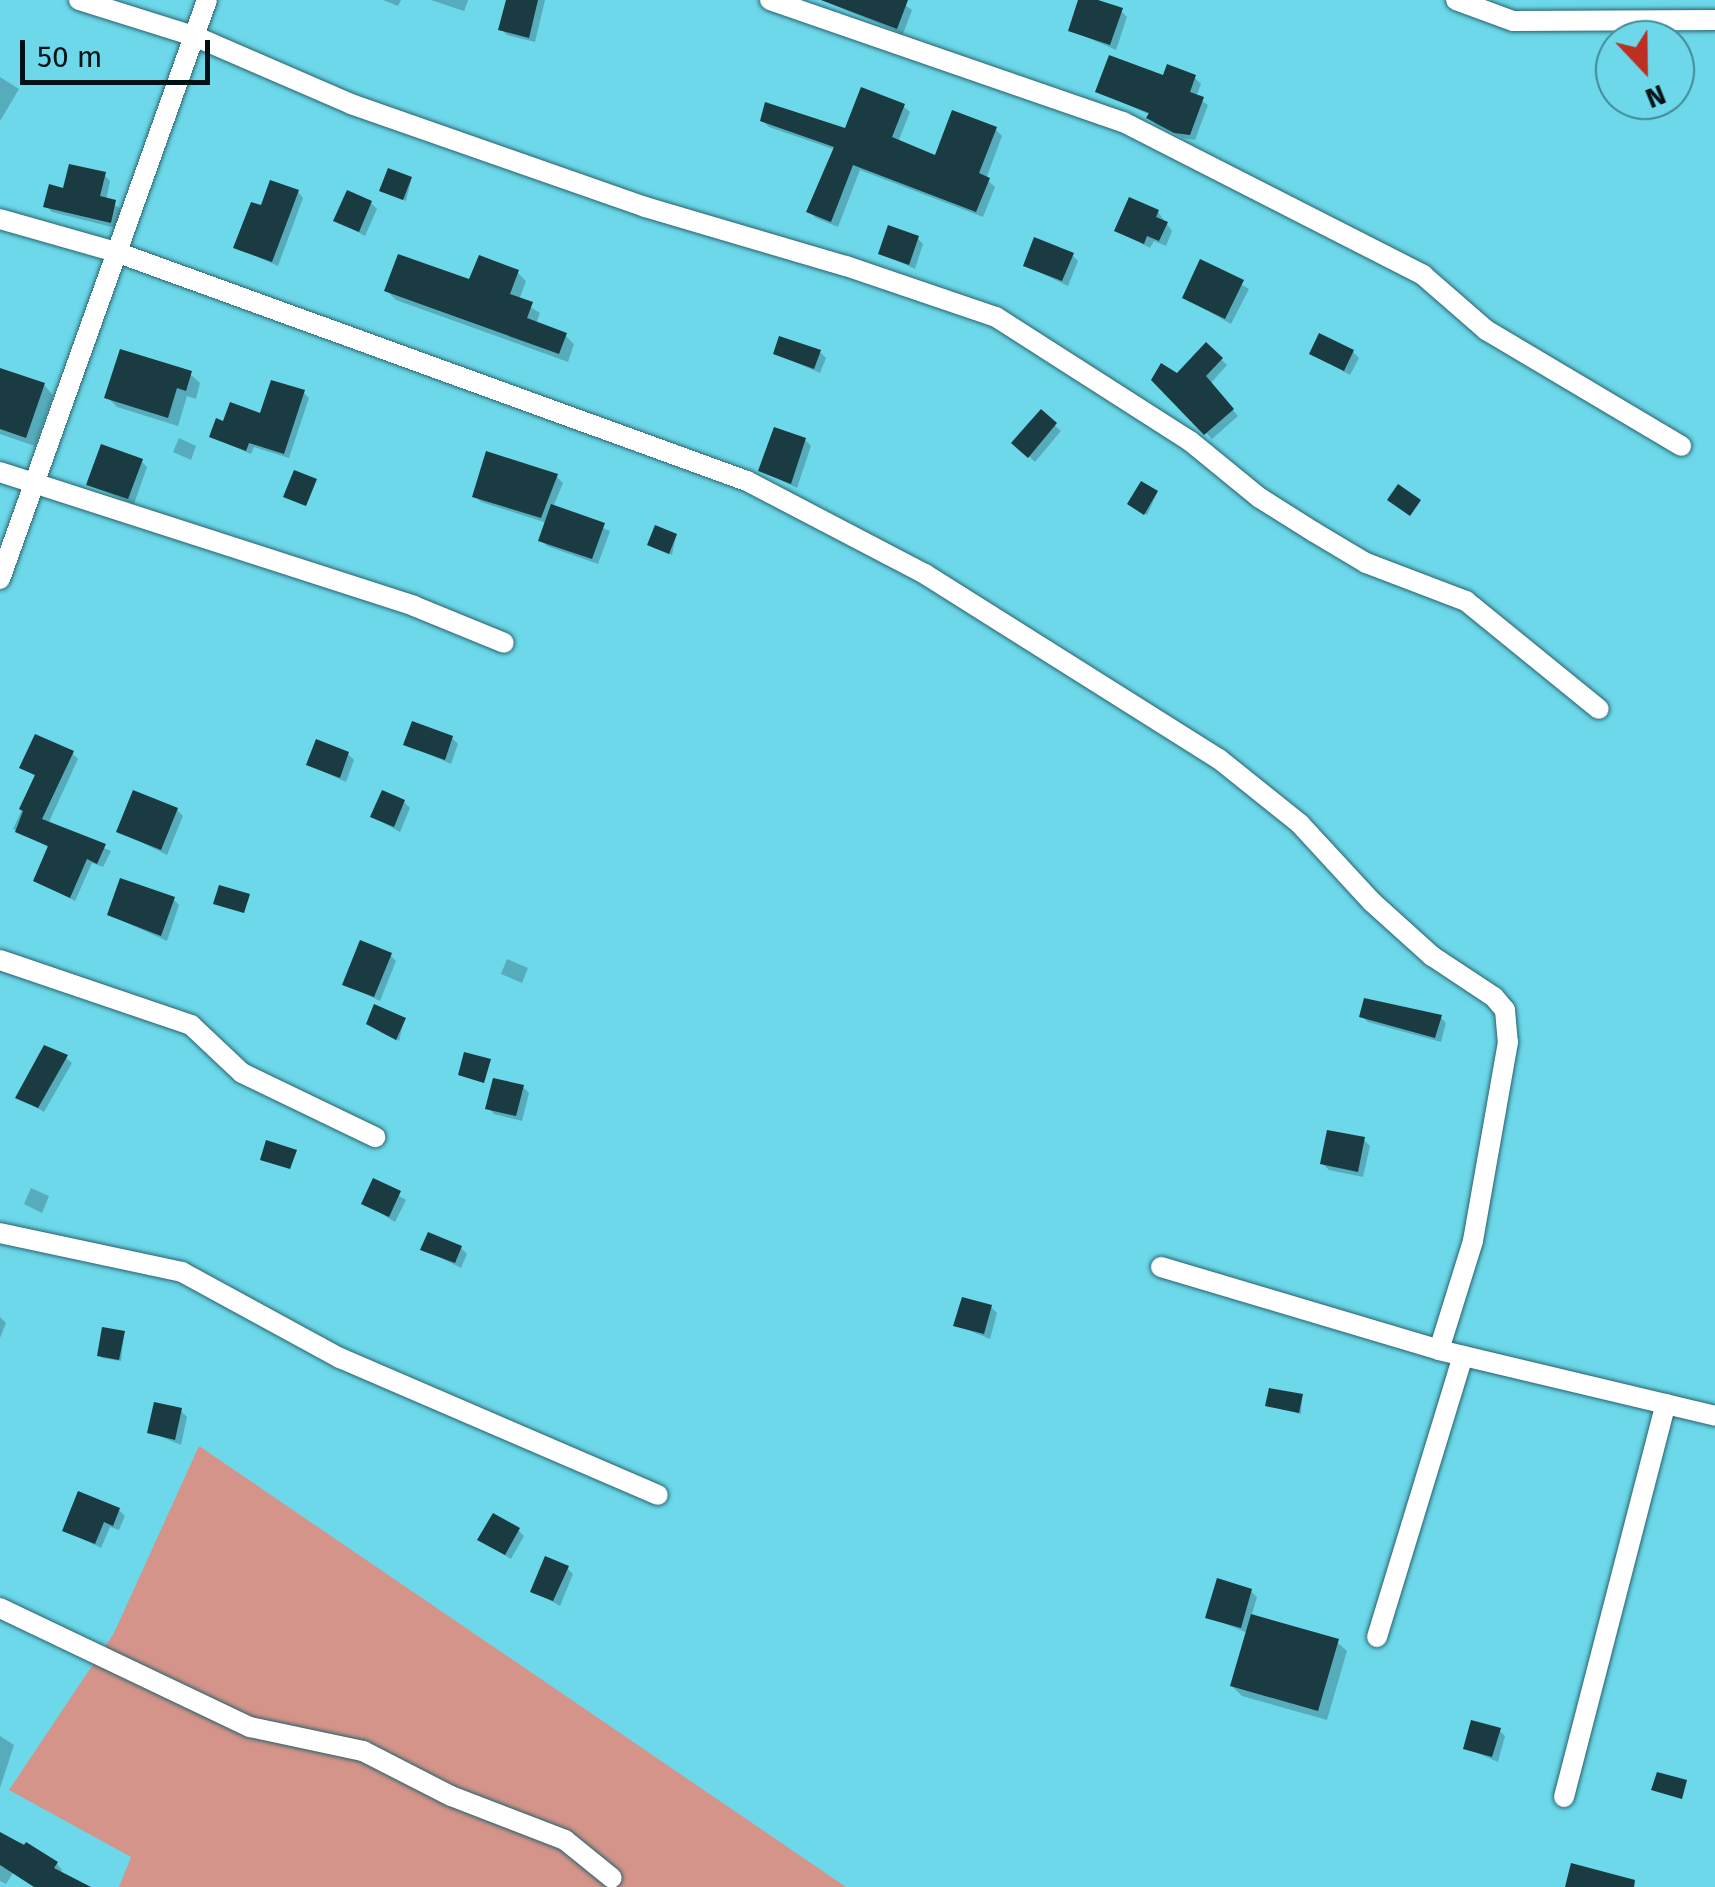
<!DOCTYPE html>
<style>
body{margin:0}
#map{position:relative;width:1715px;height:1887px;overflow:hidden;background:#6cd8ea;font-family:"Fira Sans",sans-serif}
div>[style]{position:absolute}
.green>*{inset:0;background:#d59489}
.shadow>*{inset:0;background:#0003}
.building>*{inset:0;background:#193b41}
.roads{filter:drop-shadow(0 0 2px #29626c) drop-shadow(0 0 2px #29626c)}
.street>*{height:20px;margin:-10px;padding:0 10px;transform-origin:10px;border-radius:10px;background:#fff}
span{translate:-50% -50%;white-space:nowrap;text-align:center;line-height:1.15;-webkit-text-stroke:10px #6cd8ea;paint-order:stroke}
.north{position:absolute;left:1595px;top:20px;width:100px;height:100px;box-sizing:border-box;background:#6cd8ea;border:2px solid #418995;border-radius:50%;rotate:158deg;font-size:28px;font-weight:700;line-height:40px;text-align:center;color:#001216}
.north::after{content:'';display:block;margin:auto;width:35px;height:45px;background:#bd3021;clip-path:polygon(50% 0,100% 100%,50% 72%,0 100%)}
.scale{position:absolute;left:20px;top:40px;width:190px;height:45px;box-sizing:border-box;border:5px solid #001216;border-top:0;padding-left:12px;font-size:30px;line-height:35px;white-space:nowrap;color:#001216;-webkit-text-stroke:8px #6cd8ea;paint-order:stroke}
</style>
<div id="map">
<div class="green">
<div style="clip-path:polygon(199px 1446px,846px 1887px,119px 1887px,131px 1857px,9px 1790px,114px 1633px)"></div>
</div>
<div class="shadow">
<div style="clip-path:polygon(383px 0,401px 0,398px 6px)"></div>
<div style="clip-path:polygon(431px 0,468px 0,468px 1px,464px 11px)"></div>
<div style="clip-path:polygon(509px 0,545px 0,535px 42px,507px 35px,501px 29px)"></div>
<div style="clip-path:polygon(821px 0,898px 0,912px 10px,903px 34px)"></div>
<div style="clip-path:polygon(1081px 0,1121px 11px,1127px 17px,1116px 50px,1070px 30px)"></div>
<div style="clip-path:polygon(0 77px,19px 89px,0 121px)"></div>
<div style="clip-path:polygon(1195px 78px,1201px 84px,1196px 97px,1208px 105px,1195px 140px,1183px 138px,1155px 124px,1150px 115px,1098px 91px)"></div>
<div style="clip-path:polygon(903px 106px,910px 112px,898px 142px,936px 158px,996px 130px,1002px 136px,986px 179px,995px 187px,983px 217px,860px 170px,838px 227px,816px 218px,809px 212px,836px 150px,769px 127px,762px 120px,846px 131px)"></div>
<div style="clip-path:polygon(104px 175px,110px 181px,106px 200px,121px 209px,116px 228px,52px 212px,46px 206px,65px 191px)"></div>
<div style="clip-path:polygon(411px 180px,406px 201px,382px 191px)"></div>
<div style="clip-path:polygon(298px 192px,303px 198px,278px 266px,236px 247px)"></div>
<div style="clip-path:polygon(371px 203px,377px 209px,365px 236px,336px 220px)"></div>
<div style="clip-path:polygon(1158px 212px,1172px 231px,1166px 246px,1154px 241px,1150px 248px,1117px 231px)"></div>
<div style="clip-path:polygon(917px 238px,923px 244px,915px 269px,881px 253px)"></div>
<div style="clip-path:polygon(1072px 255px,1078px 261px,1068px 286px,1025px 265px)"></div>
<div style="clip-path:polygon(1202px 262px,1249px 289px,1231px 324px,1185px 298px)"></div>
<div style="clip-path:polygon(517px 272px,526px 281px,519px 300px,540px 313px,536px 324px,565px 335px,574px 344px,568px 362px,396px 300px,387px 291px,471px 282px)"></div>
<div style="clip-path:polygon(1206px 345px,1227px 365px,1210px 384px,1238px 416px,1212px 439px,1154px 380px,1177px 376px)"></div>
<div style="clip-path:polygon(820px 352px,826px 358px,820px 373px,776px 354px)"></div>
<div style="clip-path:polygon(1353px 352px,1359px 358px,1350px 375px,1312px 354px)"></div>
<div style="clip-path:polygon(0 370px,44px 385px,53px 395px,35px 446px,0 434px)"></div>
<div style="clip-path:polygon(190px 374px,200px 383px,196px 399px,187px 396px,178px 426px,117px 407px,107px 397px)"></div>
<div style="clip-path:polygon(303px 392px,309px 398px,289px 458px,254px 447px,251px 454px,212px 437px,224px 424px,262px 416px)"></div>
<div style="clip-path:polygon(1041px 413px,1061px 431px,1035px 462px,1015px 443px)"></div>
<div style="clip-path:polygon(179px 438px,196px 446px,191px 460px,173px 452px)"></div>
<div style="clip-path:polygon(805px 440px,811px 446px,797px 488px,761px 471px)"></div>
<div style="clip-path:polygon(141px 461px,147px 467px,134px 504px,89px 485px)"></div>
<div style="clip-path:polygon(557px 477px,563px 483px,553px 507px,610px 531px,598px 564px,547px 546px,541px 540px,547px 523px,481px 502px,475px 496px)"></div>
<div style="clip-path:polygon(1157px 493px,1147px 515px,1132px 506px)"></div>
<div style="clip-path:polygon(676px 536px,672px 555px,652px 547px)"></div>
<div style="clip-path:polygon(452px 738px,458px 744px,451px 764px,406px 744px)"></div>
<div style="clip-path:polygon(72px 753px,78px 759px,48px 824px,111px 851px,103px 867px,92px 863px,75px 901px,36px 880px,50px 848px,13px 829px,37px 777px,22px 768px)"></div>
<div style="clip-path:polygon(348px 754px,354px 760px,346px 782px,309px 765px)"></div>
<div style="clip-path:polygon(404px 802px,410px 808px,400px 832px,373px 817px)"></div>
<div style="clip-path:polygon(177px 810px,183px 816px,167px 855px,119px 831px)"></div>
<div style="clip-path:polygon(173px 899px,179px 905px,167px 941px,110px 915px)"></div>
<div style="clip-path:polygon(390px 955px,396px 961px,380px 1001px,345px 984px)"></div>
<div style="clip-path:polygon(507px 959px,528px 968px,522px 983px,501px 974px)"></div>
<div style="clip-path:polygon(1362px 1016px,1440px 1017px,1446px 1023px,1441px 1042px,1368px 1022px)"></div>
<div style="clip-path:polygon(404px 1020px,399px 1041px,380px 1032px,381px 1029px)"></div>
<div style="clip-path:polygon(66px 1058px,72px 1063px,44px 1112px,18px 1097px)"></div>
<div style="clip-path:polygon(523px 1087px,529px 1093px,522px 1121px,494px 1114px,488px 1108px)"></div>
<div style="clip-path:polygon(1363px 1139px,1370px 1146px,1363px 1177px,1329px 1170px,1322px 1163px)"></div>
<div style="clip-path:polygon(374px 1181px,406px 1200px,395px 1222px,364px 1203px)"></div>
<div style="clip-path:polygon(31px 1188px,49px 1196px,42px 1213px,24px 1204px)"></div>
<div style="clip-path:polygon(461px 1248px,467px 1254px,461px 1268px,423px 1249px)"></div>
<div style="clip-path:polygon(991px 1307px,997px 1313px,990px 1339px,956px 1325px)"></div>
<div style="clip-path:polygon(0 1317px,6px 1323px,0 1338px)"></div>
<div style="clip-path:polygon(124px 1333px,121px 1361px,102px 1358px,100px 1355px)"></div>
<div style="clip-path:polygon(1302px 1396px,1301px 1414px,1268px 1406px)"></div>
<div style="clip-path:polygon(181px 1411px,187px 1417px,181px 1445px,150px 1432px)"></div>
<div style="clip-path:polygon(119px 1510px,125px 1516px,119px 1530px,110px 1527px,101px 1548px,65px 1530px)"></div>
<div style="clip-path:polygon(518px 1530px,524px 1536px,511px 1559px,480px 1540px)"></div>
<div style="clip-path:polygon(567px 1568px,573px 1574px,560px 1606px,533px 1591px)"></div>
<div style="clip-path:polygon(1251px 1591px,1257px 1597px,1251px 1617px,1337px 1642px,1347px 1651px,1327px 1720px,1242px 1696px,1232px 1686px,1248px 1633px,1208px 1617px)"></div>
<div style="clip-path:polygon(1499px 1730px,1505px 1736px,1498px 1762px,1466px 1748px)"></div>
<div style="clip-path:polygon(0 1736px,14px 1745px,0 1788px)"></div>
<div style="clip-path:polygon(0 1835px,26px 1845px,57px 1864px,62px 1870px,60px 1874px,85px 1887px,35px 1887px,13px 1873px,6px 1884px,0 1881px)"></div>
</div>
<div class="building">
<div style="clip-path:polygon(506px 0,538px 0,529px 38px,498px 30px)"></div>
<div style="clip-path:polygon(821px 0,908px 0,897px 29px)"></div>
<div style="clip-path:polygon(1078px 0,1098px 0,1123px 8px,1110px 45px,1068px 31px)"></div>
<div style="clip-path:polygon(1109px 55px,1163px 75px,1167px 64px,1196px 75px,1190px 92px,1204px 97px,1190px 135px,1174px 133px,1146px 118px,1149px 113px,1095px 92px)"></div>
<div style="clip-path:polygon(861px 87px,905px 104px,892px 137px,935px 155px,952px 110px,997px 127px,979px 173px,990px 178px,976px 212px,853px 165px,831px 222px,806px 212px,834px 147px,760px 121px,765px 102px,845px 128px)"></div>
<div style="clip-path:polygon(69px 164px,106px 172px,100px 196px,116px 200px,111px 223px,43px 207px,49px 184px,63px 188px)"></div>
<div style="clip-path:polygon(388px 168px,412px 177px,403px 200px,379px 191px)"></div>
<div style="clip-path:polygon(270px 180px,299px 190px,272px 262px,233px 248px,251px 202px,261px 205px)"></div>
<div style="clip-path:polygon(347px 190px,372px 201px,359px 232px,333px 221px)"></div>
<div style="clip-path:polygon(1129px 197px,1159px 210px,1156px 217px,1168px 222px,1159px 241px,1147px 236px,1144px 244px,1114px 231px)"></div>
<div style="clip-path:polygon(888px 225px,919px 236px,909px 265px,878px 254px)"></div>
<div style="clip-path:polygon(1034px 237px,1074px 253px,1062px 281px,1023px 266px)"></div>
<div style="clip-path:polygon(398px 254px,469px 279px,479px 255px,519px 270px,510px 294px,533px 302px,527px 318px,567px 333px,559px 354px,384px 291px)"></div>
<div style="clip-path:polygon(1200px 259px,1244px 280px,1225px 319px,1182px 298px)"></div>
<div style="clip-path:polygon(1319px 333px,1354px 350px,1344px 371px,1309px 354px)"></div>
<div style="clip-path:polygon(779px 336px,821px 350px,814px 369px,773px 354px)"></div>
<div style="clip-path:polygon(1206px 342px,1223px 358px,1206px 376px,1234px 409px,1204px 435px,1151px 380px,1161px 363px,1177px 373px)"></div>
<div style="clip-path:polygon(120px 349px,192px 371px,186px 391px,177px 388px,168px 418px,104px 398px)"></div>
<div style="clip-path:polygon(0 368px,45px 383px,26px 438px,0 429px)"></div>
<div style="clip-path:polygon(271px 380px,305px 390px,284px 454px,249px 443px,246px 451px,209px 437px,216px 418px,223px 421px,230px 402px,260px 413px)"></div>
<div style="clip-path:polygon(1041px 409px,1057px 423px,1028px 458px,1011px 443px)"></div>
<div style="clip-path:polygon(774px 427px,806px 438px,791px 484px,758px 471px)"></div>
<div style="clip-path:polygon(101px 444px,143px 459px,128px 499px,86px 485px)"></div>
<div style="clip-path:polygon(486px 451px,558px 474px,541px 518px,472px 497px)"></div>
<div style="clip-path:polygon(294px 470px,317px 479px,306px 506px,283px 497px)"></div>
<div style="clip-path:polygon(1141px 481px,1158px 491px,1144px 515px,1127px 504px)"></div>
<div style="clip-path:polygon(1398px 484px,1421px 500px,1410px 516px,1387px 500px)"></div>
<div style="clip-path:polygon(551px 504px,605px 523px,592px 559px,538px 541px)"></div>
<div style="clip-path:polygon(655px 525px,677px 534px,669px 554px,647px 545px)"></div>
<div style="clip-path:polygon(412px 721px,453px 736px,445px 760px,403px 745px)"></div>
<div style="clip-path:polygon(35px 734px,74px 751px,42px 819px,106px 844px,97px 864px,87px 859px,70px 898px,33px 881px,48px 846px,15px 832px,23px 811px,19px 809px,35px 775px,19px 768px)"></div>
<div style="clip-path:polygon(316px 739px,349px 752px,340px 778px,306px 765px)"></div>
<div style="clip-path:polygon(133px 790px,178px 808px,161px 850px,116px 832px)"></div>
<div style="clip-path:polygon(382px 790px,405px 800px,394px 827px,370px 817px)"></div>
<div style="clip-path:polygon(120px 878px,175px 897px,161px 936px,107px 915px)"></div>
<div style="clip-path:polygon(219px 885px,250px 894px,244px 913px,213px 904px)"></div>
<div style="clip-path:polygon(360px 940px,392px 953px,374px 997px,342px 985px)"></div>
<div style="clip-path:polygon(1364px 998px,1442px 1015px,1435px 1038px,1359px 1017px)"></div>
<div style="clip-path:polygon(374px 1004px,406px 1018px,396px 1040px,366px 1024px)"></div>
<div style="clip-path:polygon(44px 1045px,68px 1055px,38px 1108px,15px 1098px)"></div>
<div style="clip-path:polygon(464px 1052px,491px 1059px,484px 1083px,458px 1075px)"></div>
<div style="clip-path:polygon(493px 1078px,524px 1085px,516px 1116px,485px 1109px)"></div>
<div style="clip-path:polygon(1327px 1130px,1365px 1137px,1358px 1172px,1320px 1164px)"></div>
<div style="clip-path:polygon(266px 1140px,297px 1150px,290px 1169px,260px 1160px)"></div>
<div style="clip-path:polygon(373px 1178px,401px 1191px,389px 1217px,361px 1204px)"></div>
<div style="clip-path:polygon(428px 1232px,462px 1246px,455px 1263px,420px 1250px)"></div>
<div style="clip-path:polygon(962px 1297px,992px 1305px,984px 1334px,953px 1326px)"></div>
<div style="clip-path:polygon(102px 1327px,125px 1331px,119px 1360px,97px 1356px)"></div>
<div style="clip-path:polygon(1269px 1388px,1303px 1394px,1299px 1413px,1265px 1406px)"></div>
<div style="clip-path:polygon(154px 1402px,182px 1408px,175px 1440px,147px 1433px)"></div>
<div style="clip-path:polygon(78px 1491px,120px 1508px,113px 1526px,104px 1522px,95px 1544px,62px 1531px)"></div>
<div style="clip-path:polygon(493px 1513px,520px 1528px,505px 1555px,477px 1540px)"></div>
<div style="clip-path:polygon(545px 1556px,569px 1566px,553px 1601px,530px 1592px)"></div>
<div style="clip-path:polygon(1217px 1578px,1252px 1589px,1241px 1628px,1205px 1618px)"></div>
<div style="clip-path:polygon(1251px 1614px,1339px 1639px,1318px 1711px,1230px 1686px)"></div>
<div style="clip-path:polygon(1471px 1720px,1501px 1728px,1492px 1757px,1463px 1749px)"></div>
<div style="clip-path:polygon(1657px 1772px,1687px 1780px,1682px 1799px,1651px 1790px)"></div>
<div style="clip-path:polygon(0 1832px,24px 1845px,26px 1842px,58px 1862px,54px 1868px,91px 1887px,34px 1887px,0 1865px)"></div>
<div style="clip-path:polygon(1571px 1863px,1635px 1880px,1634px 1887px,1565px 1887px)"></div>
</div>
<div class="roads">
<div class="street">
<div style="left:79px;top:0;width:121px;rotate:17.4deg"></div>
<div style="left:194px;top:36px;width:171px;rotate:23.4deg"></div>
<div style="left:351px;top:104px;width:312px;rotate:19.3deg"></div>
<div style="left:645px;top:207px;width:209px;rotate:16.4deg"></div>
<div style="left:846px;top:266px;width:158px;rotate:18.8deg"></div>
<div style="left:996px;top:317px;width:230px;rotate:32.6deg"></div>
<div style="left:1190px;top:441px;width:90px;rotate:39.2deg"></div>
<div style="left:1260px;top:498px;width:64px;rotate:32.2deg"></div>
<div style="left:1314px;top:532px;width:61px;rotate:30.8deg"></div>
<div style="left:1366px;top:563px;width:107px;rotate:20.8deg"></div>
<div style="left:1466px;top:601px;width:171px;rotate:39.1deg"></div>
<div style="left:770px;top:0;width:373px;rotate:19.1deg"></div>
<div style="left:1123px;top:122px;width:337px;rotate:27deg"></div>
<div style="left:1423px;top:275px;width:84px;rotate:41.1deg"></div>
<div style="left:1486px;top:330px;width:227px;rotate:30.7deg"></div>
<div style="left:1456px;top:0;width:61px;rotate:20.2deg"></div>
<div style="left:1513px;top:21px;width:202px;rotate:-0.3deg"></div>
<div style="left:0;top:219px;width:121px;rotate:15.9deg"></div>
<div style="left:116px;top:252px;width:671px;rotate:19.95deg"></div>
<div style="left:747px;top:481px;width:201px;rotate:27.6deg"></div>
<div style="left:925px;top:574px;width:347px;rotate:32.2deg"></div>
<div style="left:1219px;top:759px;width:104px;rotate:38.7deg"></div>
<div style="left:1300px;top:824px;width:106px;rotate:47.3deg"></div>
<div style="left:1372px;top:902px;width:81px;rotate:42deg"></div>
<div style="left:1432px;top:956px;width:74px;rotate:33.5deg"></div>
<div style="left:1494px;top:997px;width:17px;rotate:50deg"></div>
<div style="left:1505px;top:1010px;width:32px;rotate:85deg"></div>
<div style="left:1508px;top:1042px;width:202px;rotate:100deg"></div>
<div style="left:1473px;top:1241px;width:114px;rotate:107.3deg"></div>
<div style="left:0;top:472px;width:435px;rotate:17.9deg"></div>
<div style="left:414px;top:606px;width:97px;rotate:22.3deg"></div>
<div style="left:0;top:579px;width:615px;rotate:-70.33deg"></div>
<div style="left:0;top:960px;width:202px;rotate:18.8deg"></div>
<div style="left:191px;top:1025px;width:70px;rotate:43.3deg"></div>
<div style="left:242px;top:1073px;width:148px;rotate:25.7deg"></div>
<div style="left:0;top:1233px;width:186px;rotate:12.1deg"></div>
<div style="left:182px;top:1272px;width:180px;rotate:28.6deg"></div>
<div style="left:340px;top:1358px;width:346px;rotate:23.3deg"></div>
<div style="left:1161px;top:1267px;width:290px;rotate:16.6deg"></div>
<div style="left:1439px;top:1350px;width:284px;rotate:13.4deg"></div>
<div style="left:0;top:1608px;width:277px;rotate:25.5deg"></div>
<div style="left:250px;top:1727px;width:116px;rotate:12deg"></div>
<div style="left:363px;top:1751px;width:99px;rotate:27.1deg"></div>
<div style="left:451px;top:1796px;width:122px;rotate:21.1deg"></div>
<div style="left:565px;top:1840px;width:60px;rotate:39deg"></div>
<div style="left:1377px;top:1637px;width:294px;rotate:-73deg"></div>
<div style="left:1564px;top:1797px;width:406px;rotate:-75.5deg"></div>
</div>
</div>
<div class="north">N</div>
<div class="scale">50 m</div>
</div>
